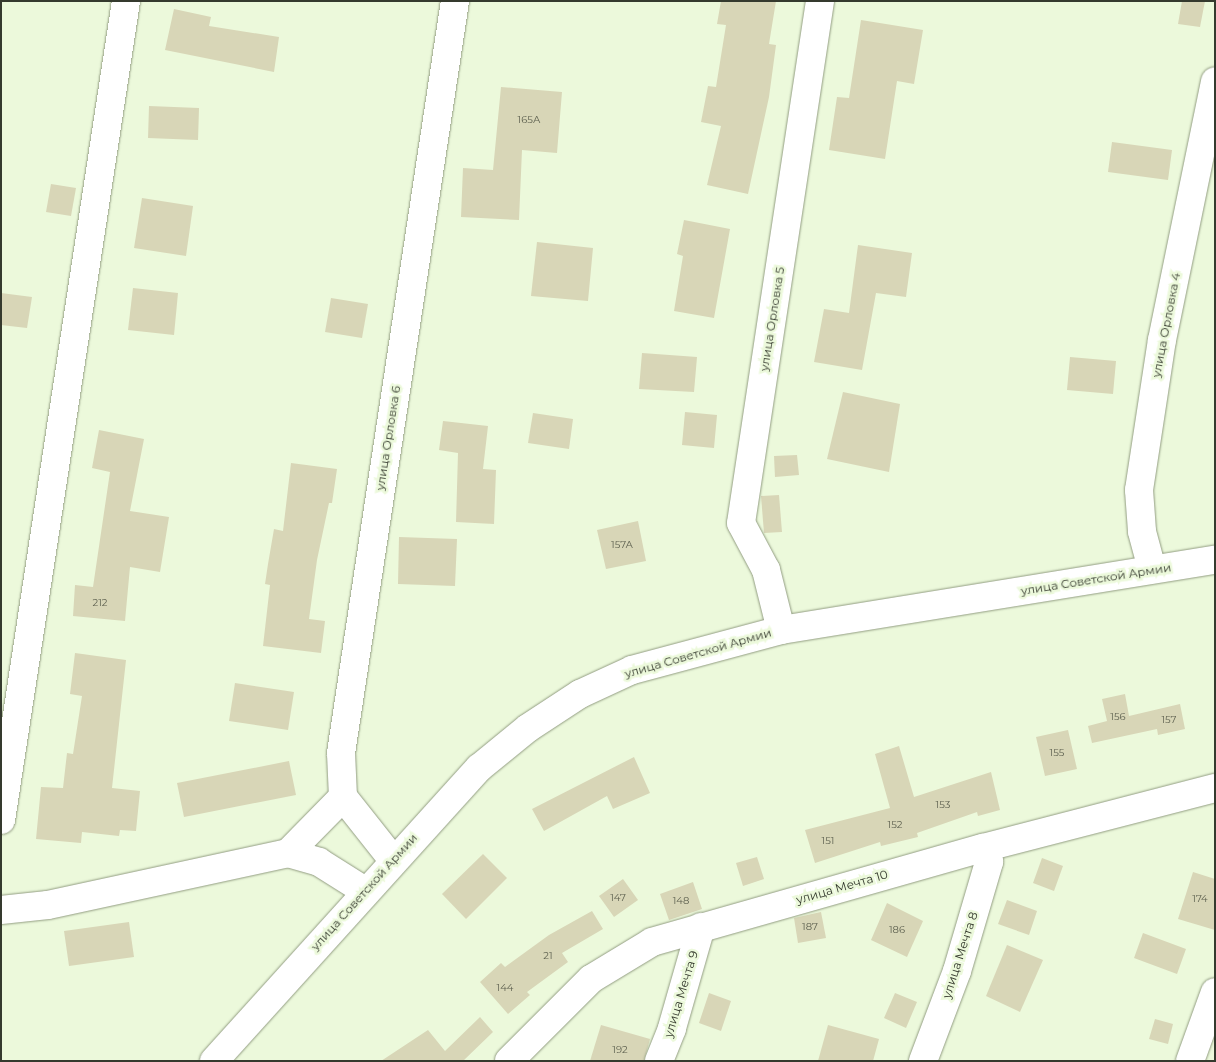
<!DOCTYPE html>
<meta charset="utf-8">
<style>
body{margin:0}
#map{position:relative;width:1216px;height:1062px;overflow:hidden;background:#ecf9db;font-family:Montserrat,sans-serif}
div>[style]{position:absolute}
.building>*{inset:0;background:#d8d6b7}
.roads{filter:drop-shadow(0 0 1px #929d82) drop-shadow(0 0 1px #929d82)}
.street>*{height:28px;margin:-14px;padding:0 14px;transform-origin:14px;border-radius:14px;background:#fff}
span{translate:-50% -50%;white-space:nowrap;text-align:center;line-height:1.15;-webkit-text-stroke:5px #ecf9db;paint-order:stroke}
.number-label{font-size:10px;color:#5e6150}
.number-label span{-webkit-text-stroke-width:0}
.street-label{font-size:12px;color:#353a2e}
.frame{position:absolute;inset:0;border:2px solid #353a2e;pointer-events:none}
</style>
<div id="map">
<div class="building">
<div style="clip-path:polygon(721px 1px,776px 1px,769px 44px,776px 45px,769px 97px,748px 194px,707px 185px,721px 126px,701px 122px,708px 86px,716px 87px,726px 25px,717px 24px)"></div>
<div style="clip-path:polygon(1182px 1px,1205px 1px,1200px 27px,1178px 24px)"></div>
<div style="clip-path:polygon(174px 9px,211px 17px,209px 26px,279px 37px,274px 72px,165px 50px)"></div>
<div style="clip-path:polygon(861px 20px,923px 30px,914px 84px,897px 81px,885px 159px,829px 150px,837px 97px,849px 98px)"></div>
<div style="clip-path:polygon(501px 87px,562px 92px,557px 153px,522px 150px,519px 220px,461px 217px,463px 168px,493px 170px)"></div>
<div style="clip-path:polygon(149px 106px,199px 108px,198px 140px,148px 138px)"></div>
<div style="clip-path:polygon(1112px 142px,1172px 150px,1168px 180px,1108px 172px)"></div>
<div style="clip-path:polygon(51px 184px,76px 188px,71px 216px,46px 212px)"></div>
<div style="clip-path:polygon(142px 198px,193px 206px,186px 256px,134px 248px)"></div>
<div style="clip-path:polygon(684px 220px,730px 229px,714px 318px,674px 311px,683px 256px,677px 254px)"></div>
<div style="clip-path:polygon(537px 242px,593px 248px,588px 301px,531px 296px)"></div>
<div style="clip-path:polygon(858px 245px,912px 253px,906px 297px,876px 293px,862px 370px,814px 362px,824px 309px,849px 313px)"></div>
<div style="clip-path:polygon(133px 288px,178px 293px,174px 335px,128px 330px)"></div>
<div style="clip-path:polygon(1px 293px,32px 297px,27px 328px,1px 325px)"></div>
<div style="clip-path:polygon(331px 298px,368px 304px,362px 338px,325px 332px)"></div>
<div style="clip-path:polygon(642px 353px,697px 357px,694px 392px,639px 389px)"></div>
<div style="clip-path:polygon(1070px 357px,1116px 361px,1113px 394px,1067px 390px)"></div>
<div style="clip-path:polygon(843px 392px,900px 404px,889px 472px,827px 459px)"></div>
<div style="clip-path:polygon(685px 412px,717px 415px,714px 448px,682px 445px)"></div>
<div style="clip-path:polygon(533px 413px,573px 419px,569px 449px,528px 443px)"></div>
<div style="clip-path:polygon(443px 421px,488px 426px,483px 469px,496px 470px,494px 524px,456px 522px,458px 453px,439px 450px)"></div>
<div style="clip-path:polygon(99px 430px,144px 439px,130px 511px,169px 517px,160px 572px,130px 567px,125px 621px,73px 616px,75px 585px,93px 587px,110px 472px,92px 468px)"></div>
<div style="clip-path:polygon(797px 455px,799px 475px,775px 477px,774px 456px)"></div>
<div style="clip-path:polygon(291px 463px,337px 469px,332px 503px,329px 503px,317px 560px,309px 619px,325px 621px,321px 653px,263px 646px,270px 585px,265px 584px,268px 564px,274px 529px,283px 531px)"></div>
<div style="clip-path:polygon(779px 495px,782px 532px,764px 533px,761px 496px)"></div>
<div style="clip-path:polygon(638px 521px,646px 561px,606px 569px,597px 530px)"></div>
<div style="clip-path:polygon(399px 537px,457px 539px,455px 586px,398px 584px)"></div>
<div style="clip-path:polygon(75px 653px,126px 660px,112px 788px,140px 791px,136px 831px,120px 830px,119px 836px,82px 832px,81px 843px,36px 839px,41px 787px,63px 788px,67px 753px,73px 754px,82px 696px,70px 694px)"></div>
<div style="clip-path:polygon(235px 683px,294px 692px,288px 730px,229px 721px)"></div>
<div style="clip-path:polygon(1125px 694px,1129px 716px,1180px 704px,1185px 729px,1158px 735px,1157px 729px,1092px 743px,1088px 726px,1107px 721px,1102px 699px)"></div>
<div style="clip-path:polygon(1068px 730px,1077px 769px,1045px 776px,1036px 737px)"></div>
<div style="clip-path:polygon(899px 746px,914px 797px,991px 772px,1000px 810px,978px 816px,977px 812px,917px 833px,918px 837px,881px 846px,880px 842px,815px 863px,805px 830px,890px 808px,875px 754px)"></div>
<div style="clip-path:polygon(634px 757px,650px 793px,613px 809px,607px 796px,544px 831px,532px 809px)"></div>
<div style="clip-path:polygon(289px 761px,296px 795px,184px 817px,177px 783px)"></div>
<div style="clip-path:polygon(483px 854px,507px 878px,466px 919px,442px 894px)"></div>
<div style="clip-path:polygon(757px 857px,764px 879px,743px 886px,736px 863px)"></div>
<div style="clip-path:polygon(1042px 858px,1063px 866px,1054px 891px,1033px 883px)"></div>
<div style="clip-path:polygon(1193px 872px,1215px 879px,1215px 930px,1178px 919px)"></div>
<div style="clip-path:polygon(623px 879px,638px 900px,614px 917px,599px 896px)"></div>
<div style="clip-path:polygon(693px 882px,702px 909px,669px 920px,660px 894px)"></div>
<div style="clip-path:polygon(1007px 900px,1037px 911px,1029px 935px,998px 924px)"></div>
<div style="clip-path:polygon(887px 903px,923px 921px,907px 957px,871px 940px)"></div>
<div style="clip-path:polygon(592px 911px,603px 929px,562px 953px,568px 962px,527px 992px,530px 995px,508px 1014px,480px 982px,501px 963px,505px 967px,549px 935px)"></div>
<div style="clip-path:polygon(821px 912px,826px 938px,798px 943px,794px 918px)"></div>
<div style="clip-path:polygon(129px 922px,134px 957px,69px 966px,64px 931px)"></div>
<div style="clip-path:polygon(1143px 933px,1186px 949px,1177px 974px,1134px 958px)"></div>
<div style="clip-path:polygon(1007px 945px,1043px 960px,1020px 1012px,986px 996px)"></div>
<div style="clip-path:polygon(709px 993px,731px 1001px,721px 1031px,699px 1023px)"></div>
<div style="clip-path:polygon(895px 993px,917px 1002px,906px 1028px,884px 1018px)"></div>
<div style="clip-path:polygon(480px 1017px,493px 1032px,463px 1061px,381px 1061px,428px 1030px,445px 1051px)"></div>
<div style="clip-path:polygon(1155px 1019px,1173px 1024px,1168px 1044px,1149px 1039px)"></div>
<div style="clip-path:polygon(601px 1025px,650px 1039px,644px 1061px,590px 1061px)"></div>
<div style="clip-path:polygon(828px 1025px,879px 1039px,873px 1061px,818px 1061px)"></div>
</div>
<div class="roads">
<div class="street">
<div style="left:1152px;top:569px;width:39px;rotate:-105deg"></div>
<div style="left:1142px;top:531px;width:41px;rotate:-94.2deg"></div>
<div style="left:1139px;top:490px;width:152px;rotate:-81.3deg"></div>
<div style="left:1162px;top:340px;width:264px;rotate:-78.4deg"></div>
<div style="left:781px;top:630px;width:62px;rotate:-104deg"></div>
<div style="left:766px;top:570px;width:53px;rotate:-118deg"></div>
<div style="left:741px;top:523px;width:528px;rotate:-81.39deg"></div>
<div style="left:1px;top:820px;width:828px;rotate:-81.32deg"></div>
<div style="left:288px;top:853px;width:78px;rotate:-45.5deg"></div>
<div style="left:393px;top:860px;width:80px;rotate:-128.4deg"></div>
<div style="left:343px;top:797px;width:44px;rotate:-92.6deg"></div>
<div style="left:341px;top:753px;width:761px;rotate:-81.38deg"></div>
<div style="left:1px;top:910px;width:47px;rotate:-6.1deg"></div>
<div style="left:48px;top:905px;width:246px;rotate:-12.2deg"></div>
<div style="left:288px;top:853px;width:32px;rotate:16deg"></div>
<div style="left:319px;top:862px;width:54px;rotate:32.2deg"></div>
<div style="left:214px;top:1061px;width:395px;rotate:-47.9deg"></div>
<div style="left:479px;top:768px;width:63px;rotate:-39.2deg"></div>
<div style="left:528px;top:728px;width:62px;rotate:-33.2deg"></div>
<div style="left:580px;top:694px;width:57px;rotate:-24.8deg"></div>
<div style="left:632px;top:670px;width:154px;rotate:-15deg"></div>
<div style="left:781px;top:630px;width:440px;rotate:-9.2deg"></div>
<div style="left:509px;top:1061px;width:116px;rotate:-45deg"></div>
<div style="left:591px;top:979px;width:71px;rotate:-31.2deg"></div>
<div style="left:652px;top:942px;width:344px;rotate:-15.9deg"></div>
<div style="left:983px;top:848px;width:240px;rotate:-14.5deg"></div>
<div style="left:659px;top:1061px;width:35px;rotate:-68deg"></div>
<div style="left:672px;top:1028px;width:105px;rotate:-74deg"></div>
<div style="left:923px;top:1061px;width:96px;rotate:-69.3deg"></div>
<div style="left:957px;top:971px;width:114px;rotate:-73.6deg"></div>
<div style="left:989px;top:862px;width:15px;rotate:-113deg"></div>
<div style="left:1190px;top:1061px;width:73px;rotate:-70.1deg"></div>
</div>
</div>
<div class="number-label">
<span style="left:529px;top:120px">165А</span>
<span style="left:622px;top:545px">157А</span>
<span style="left:100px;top:603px">212</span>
<span style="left:1118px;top:717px">156</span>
<span style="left:1169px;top:720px">157</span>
<span style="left:1057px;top:753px">155</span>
<span style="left:943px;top:805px">153</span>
<span style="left:895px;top:825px">152</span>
<span style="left:828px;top:841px">151</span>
<span style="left:618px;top:898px">147</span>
<span style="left:1200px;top:899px">174</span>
<span style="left:681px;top:901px">148</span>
<span style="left:810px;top:927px">187</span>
<span style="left:897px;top:930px">186</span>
<span style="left:548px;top:956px">21</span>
<span style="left:505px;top:988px">144</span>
<span style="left:620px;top:1050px">192</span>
</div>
<div class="street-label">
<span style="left:772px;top:319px;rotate:-81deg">улица Орловка 5</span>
<span style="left:1166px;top:325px;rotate:-79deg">улица Орловка 4</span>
<span style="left:388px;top:438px;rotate:-81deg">улица Орловка 6</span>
<span style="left:1096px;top:579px;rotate:-9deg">улица Советской Армии</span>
<span style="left:698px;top:653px;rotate:-16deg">улица Советской Армии</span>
<span style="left:842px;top:887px;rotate:-16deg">улица Мечта 10</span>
<span style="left:364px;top:892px;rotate:-48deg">улица Советской Армии</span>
<span style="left:960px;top:955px;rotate:-72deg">улица Мечта 8</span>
<span style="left:681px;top:994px;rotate:-73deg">улица Мечта 9</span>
</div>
<div class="frame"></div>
</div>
